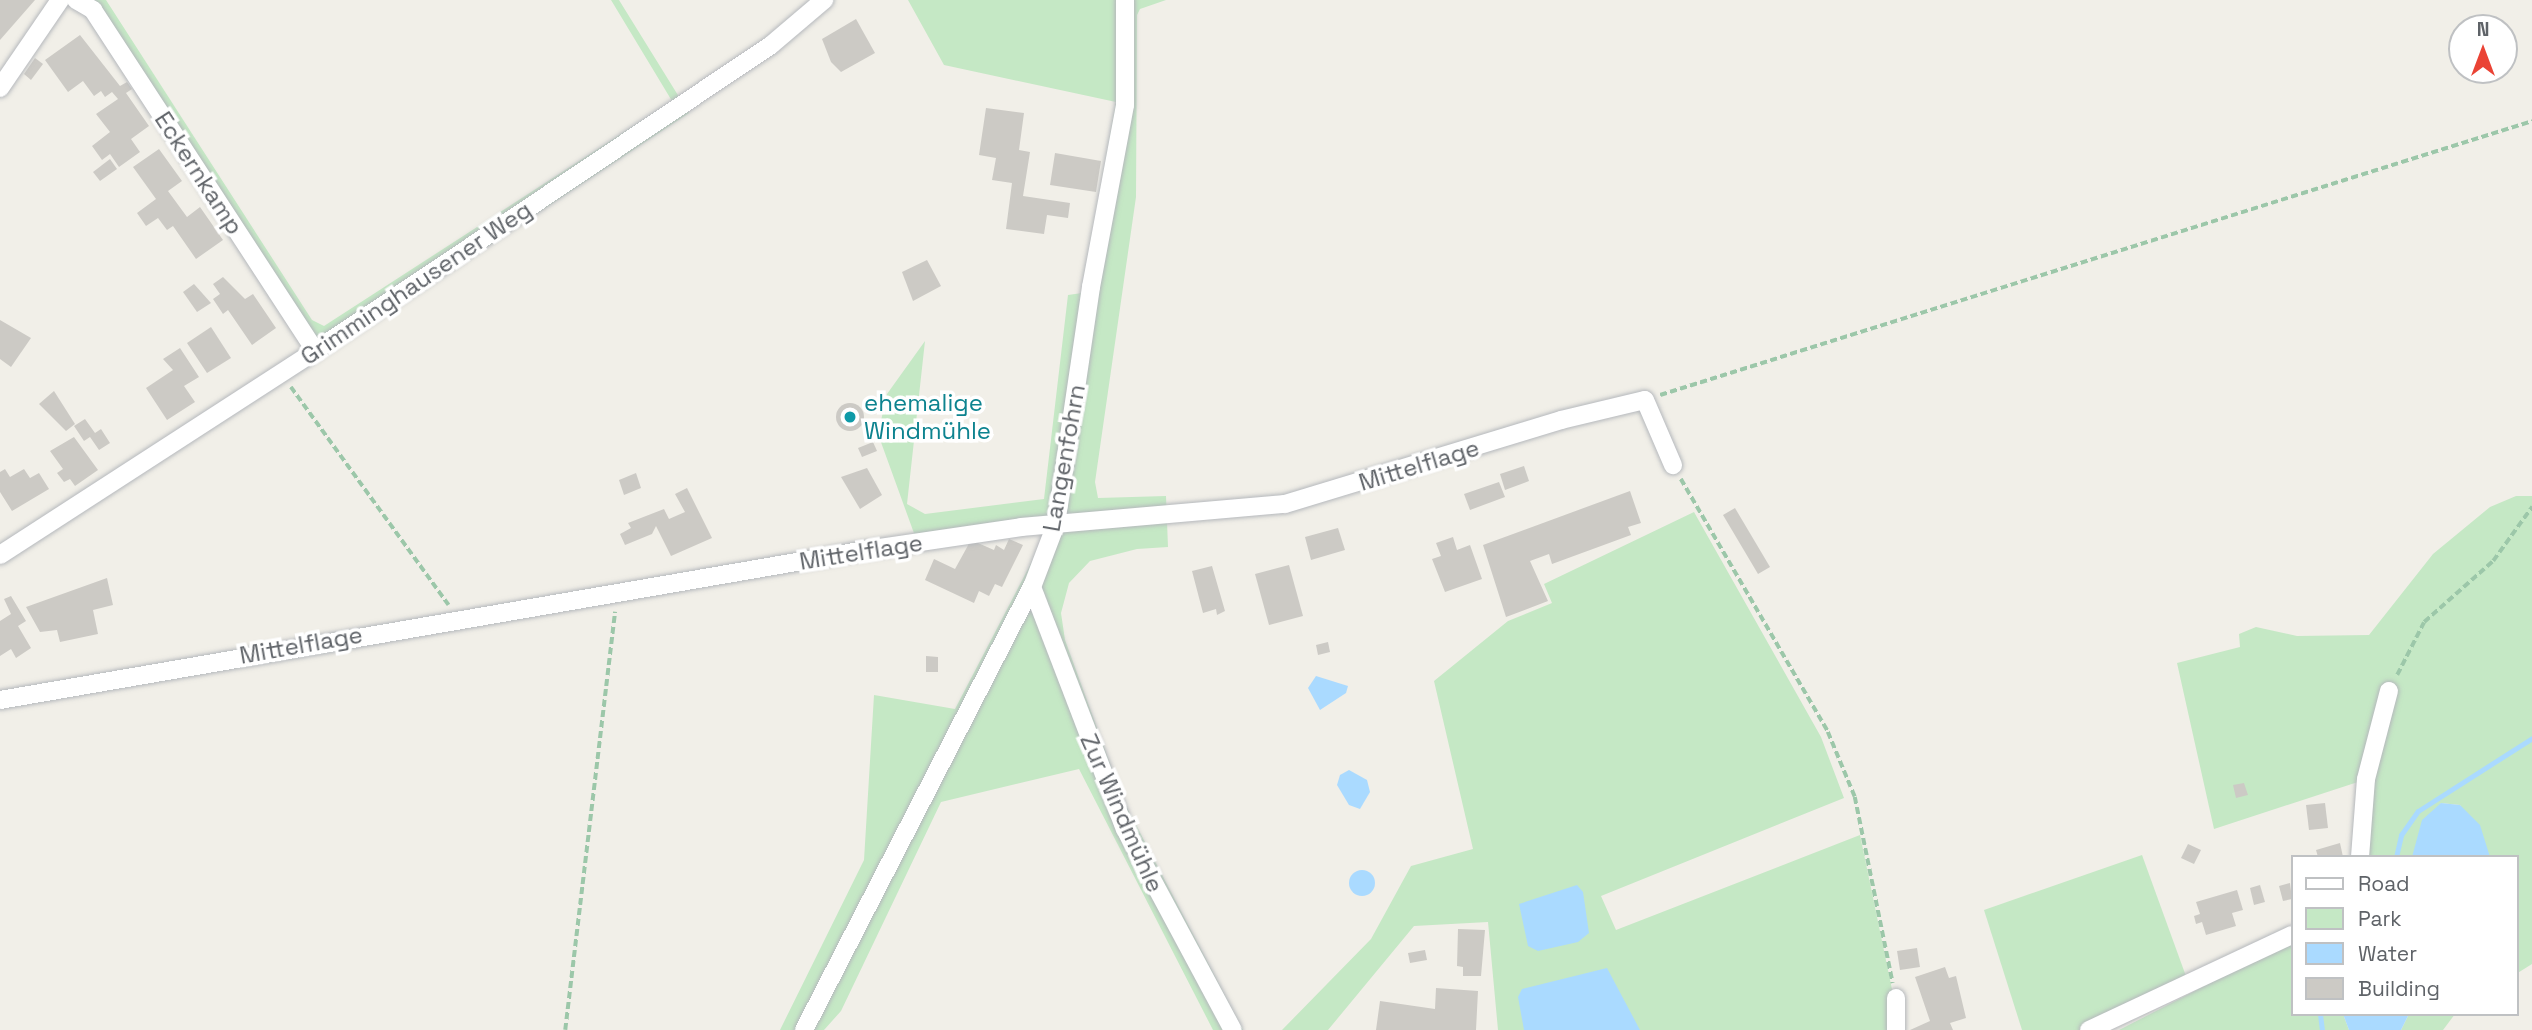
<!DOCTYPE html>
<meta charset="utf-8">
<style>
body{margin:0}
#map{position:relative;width:2532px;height:1030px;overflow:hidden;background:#f1efe8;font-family:"Space Grotesk",sans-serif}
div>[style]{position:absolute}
.green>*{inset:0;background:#c5e8c5}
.water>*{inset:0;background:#aadaff}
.round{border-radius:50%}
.stream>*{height:5px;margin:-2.5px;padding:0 2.5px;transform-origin:2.5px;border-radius:2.5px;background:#aadaff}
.building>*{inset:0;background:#cccac5}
.path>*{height:3.5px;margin-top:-1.75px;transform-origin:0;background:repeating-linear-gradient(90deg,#9cc7a9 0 7px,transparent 0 10.5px)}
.roads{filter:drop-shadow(0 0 2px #b5b8bc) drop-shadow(0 0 2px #b5b8bc)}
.street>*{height:18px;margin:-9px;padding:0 9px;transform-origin:9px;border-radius:9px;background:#fff}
.dots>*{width:19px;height:19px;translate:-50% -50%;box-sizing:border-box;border:4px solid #fff;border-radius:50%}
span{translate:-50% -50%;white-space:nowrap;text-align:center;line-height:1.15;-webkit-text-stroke:7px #fff;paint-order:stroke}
.street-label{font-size:24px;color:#5f6368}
.culture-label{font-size:24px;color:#0d838f}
.left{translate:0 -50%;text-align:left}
.legend{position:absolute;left:2291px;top:855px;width:228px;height:161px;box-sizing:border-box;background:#fff;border:2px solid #bfc1c3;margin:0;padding:9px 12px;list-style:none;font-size:21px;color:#5f6368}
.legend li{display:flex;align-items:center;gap:14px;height:35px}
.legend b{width:35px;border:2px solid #bfc1c3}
.north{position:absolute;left:2448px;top:14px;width:70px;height:70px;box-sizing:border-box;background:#fff;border:2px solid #bfc1c3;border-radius:50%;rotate:0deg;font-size:19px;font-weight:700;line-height:28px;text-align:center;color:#5f6368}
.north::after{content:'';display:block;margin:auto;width:24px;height:32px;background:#ea4335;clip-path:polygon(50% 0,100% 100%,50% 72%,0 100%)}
</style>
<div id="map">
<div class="green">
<div style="clip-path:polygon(87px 0,106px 0,312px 320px,324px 326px,672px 101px,611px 0,619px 0,689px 113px,325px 354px)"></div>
<div style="clip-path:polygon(908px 0,1166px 0,1140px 9px,1137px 15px,1136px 197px,1095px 482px,1098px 498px,1166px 496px,1168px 547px,1137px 549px,1090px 561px,1069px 583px,1061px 613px,1065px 640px,1124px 802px,1243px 1030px,1213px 1030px,1079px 769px,941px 802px,841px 1011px,824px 1030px,780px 1030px,864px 860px,874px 695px,955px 709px,1040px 546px,1048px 520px,915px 536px,878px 434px,887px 394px,925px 341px,907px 504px,925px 514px,1044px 499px,1068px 295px,1082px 293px,1116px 102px,944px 65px)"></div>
<div style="clip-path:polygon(2516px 496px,2532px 496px,2532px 964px,2516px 974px,2516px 857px,2490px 857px,2460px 805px,2441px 803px,2412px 857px,2355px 857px,2361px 781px,2214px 829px,2177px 663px,2240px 647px,2239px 634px,2256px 627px,2297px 636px,2369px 635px,2433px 554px,2490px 507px)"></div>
<div style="clip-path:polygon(1694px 512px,1821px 737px,1844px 798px,1601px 896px,1616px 930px,1860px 835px,1894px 999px,1891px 1030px,1498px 1030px,1488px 922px,1414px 926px,1328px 1030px,1282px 1030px,1371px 939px,1411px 866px,1473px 849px,1434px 681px,1508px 621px,1552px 603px,1544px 584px)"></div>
<div style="clip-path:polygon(2142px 855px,2187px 979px,2080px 1030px,2022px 1030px,1984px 910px)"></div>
<div style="clip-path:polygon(2292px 930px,2292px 1014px,2343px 1014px,2349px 1030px,2119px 1030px,2259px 958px)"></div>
<div style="clip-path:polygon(2409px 1014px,2455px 1014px,2443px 1030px,2401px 1030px)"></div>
</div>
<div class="water">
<div style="clip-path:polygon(1316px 676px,1348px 686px,1346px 693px,1320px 710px,1308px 688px)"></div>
<div style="clip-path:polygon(1349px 770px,1367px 780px,1370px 792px,1360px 809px,1349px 805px,1337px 785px,1340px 775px)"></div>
<div style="clip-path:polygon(2441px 803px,2460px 805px,2480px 825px,2490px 857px,2412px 857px,2422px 820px)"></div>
<div class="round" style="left:1349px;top:870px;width:26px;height:26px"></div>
<div style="clip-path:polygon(1577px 885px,1583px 892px,1589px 933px,1578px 942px,1538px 951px,1528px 946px,1519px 904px)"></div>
<div style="clip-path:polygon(1607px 968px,1640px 1030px,1524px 1030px,1518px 997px,1522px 989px)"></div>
<div style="clip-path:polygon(2343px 1014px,2409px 1014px,2401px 1030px,2349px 1030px)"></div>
</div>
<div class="stream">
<div style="left:2396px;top:857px;width:23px;rotate:-77deg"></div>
<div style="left:2401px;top:835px;width:29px;rotate:-55deg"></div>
<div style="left:2418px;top:811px;width:135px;rotate:-32.6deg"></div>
<div style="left:2320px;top:1014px;width:16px;rotate:83deg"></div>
</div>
<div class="building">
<div style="clip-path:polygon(0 0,35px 0,0 40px)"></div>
<div style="clip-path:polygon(856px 19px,875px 53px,841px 72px,831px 62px,822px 39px)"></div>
<div style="clip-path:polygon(80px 35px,120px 86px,127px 82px,132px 89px,126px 93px,149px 126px,131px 139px,140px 152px,119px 167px,110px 154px,102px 160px,92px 146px,110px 132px,96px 114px,118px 99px,112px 92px,105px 97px,101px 91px,94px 96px,83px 81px,68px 92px,45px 60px)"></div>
<div style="clip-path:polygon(35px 58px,43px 64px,31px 80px,24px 74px)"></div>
<div style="clip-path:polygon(986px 108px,1024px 113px,1019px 150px,1030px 152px,1023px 196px,1070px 203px,1068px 218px,1047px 215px,1044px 234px,1006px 229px,1012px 183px,992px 180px,996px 158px,979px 155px)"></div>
<div style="clip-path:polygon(159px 149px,182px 181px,168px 191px,187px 217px,200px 207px,223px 240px,196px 259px,173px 226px,167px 230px,158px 218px,146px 226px,137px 213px,156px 199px,133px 167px)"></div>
<div style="clip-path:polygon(1055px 153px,1101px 161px,1096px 192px,1050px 185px)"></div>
<div style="clip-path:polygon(110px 159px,117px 169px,100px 181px,93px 172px)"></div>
<div style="clip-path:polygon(927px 260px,941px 286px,913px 301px,902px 272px)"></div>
<div style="clip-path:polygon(223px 277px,245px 299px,253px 294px,276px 328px,252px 345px,228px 310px,223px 314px,213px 299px,220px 294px,213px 284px)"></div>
<div style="clip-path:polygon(194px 284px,211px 303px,197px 312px,183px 292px)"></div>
<div style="clip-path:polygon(0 320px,31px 338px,11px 367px,0 359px)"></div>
<div style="clip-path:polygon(211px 327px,231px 358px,207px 373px,187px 343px)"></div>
<div style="clip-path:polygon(180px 348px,199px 377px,184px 386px,195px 402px,167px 420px,146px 388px,173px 370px,163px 359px)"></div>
<div style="clip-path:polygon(54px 391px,75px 424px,66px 431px,39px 404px)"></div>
<div class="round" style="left:836px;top:403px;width:28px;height:28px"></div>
<div style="clip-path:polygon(85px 419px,95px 433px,101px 429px,110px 443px,99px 450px,90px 437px,84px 441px,74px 426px)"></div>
<div style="clip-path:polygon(74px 437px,98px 470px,75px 486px,70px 479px,64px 482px,57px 473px,63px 469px,50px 451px)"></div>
<div style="clip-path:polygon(873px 442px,877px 451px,862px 457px,858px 448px)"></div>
<div style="clip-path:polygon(1524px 466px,1529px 481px,1505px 490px,1500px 474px)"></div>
<div style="clip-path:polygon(867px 468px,882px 495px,860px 509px,841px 477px)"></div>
<div style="clip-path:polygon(5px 469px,10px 477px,24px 469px,30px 478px,39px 473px,49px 489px,12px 511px,0 492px,0 472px)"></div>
<div style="clip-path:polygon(636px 473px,641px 488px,624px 495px,619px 480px)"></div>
<div style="clip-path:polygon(1499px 482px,1505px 497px,1470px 510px,1464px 494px)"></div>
<div style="clip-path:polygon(687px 488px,712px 538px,671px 556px,656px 526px,652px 534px,625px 545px,620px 534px,631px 528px,628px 523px,664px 509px,669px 519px,685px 512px,675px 494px)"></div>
<div style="clip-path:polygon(1630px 491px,1641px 523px,1628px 527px,1631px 535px,1552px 564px,1549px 554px,1530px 561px,1548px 601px,1506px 617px,1483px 545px)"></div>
<div style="clip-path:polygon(1735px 508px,1770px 567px,1758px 574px,1723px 515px)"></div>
<div style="clip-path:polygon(1338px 528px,1345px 550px,1311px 560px,1305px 537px)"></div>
<div style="clip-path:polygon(1453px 537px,1457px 550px,1470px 545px,1482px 579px,1445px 592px,1432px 559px,1441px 556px,1436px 543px)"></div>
<div style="clip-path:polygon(1009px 539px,1023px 545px,1002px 587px,995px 584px,989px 596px,979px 591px,974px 603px,925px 580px,934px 559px,955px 569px,971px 540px,994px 550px,996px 545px,1004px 550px)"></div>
<div style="clip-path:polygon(1289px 565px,1303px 616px,1269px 625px,1255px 574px)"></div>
<div style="clip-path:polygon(1212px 566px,1225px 611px,1217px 615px,1216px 609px,1203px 613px,1192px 571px)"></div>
<div style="clip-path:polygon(107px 578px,113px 605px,93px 610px,98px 634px,60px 642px,57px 630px,40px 632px,26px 607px)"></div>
<div style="clip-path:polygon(11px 596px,26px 621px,18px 626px,31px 648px,16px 658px,11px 649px,0 656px,0 621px,11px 614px,4px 599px)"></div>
<div style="clip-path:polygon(1328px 642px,1330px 652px,1318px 655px,1316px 645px)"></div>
<div style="clip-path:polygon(926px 656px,938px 657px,938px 672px,926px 672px)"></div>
<div style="clip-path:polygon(2244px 783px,2248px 795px,2236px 798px,2233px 785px)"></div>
<div style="clip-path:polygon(2325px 803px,2328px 828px,2309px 830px,2306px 805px)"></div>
<div style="clip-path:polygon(2340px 843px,2343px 857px,2318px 857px,2316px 850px)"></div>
<div style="clip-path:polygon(2188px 844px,2201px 850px,2194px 864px,2181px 858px)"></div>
<div style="clip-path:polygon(2290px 883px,2292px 899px,2283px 901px,2279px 886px)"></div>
<div style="clip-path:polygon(2260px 885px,2265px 902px,2254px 905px,2250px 888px)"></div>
<div style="clip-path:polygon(2237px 890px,2243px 910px,2232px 913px,2236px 926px,2206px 935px,2202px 922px,2196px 924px,2194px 916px,2200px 914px,2196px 902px)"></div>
<div style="clip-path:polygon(1458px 929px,1485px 930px,1481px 976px,1463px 976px,1463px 967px,1457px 966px)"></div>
<div style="clip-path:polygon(1917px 948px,1920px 967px,1900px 970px,1897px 951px)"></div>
<div style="clip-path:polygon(1425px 950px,1427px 960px,1410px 963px,1408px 953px)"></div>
<div style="clip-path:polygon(1945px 967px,1949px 978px,1956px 976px,1966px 1018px,1950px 1023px,1953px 1030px,1910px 1030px,1930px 1021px,1915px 977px)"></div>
<div style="clip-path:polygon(1436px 988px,1478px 991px,1476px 1030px,1376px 1030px,1380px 1001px,1435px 1009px)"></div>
</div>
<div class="path">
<div style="left:291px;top:387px;width:269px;rotate:54.1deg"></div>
<div style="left:1660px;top:395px;width:914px;rotate:-17.44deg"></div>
<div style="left:1681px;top:479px;width:293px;rotate:59.8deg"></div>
<div style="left:1828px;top:732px;width:70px;rotate:67.4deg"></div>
<div style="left:1855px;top:797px;width:190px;rotate:78.5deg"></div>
<div style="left:2397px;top:675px;width:59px;rotate:-63deg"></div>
<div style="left:2424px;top:622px;width:92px;rotate:-41.5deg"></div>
<div style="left:2493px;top:561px;width:67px;rotate:-54.2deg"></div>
<div style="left:565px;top:1030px;width:421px;rotate:-83.2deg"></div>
</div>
<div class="roads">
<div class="street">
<div style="left:76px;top:0;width:20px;rotate:30deg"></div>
<div style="left:93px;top:10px;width:407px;rotate:56.9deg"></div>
<div style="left:0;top:88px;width:107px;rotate:-55.7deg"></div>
<div style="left:0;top:555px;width:375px;rotate:-32.9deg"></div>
<div style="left:315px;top:351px;width:549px;rotate:-33.86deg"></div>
<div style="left:771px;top:45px;width:70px;rotate:-40.3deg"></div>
<div style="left:1032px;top:587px;width:259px;rotate:69deg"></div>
<div style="left:1125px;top:829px;width:228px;rotate:61.8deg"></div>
<div style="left:0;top:700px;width:879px;rotate:-9.83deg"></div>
<div style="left:866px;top:550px;width:157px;rotate:-8.4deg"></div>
<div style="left:1021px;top:527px;width:265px;rotate:-5deg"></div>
<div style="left:1285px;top:504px;width:288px;rotate:-16.9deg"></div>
<div style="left:1561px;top:420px;width:86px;rotate:-13.4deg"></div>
<div style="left:1645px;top:400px;width:71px;rotate:66.7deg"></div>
<div style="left:2360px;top:857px;width:78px;rotate:-85.6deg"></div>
<div style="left:2366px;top:779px;width:91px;rotate:-75.4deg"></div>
<div style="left:1896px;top:998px;width:32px;rotate:90deg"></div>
<div style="left:804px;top:1030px;width:498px;rotate:-62.8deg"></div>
<div style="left:1032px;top:587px;width:67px;rotate:-69.1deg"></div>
<div style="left:1056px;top:524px;width:240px;rotate:-81.6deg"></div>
<div style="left:1091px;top:287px;width:185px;rotate:-79.4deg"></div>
<div style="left:1125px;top:105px;width:105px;rotate:-90deg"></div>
<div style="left:2089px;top:1030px;width:224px;rotate:-25.1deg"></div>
</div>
</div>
<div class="dots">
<div style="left:850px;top:417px;background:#0f9aa8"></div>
</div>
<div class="street-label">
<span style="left:199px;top:173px;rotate:57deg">Eckernkamp</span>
<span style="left:416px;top:283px;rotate:-34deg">Grimminghausener Weg</span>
<span style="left:1064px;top:458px;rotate:-80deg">Langenfohrn</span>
<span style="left:1419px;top:465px;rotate:-17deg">Mittelflage</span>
<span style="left:861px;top:552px;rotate:-9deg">Mittelflage</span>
<span style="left:301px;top:645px;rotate:-10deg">Mittelflage</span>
<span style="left:1122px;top:813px;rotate:66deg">Zur Windmühle</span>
</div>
<div class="culture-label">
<span class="left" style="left:864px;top:417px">ehemalige<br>Windmühle</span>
</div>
<ul class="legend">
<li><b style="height:9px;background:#fff"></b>Road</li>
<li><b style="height:19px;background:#c5e8c5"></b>Park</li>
<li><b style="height:19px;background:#aadaff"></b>Water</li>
<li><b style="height:19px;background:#cccac5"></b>Building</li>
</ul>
<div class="north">N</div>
</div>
